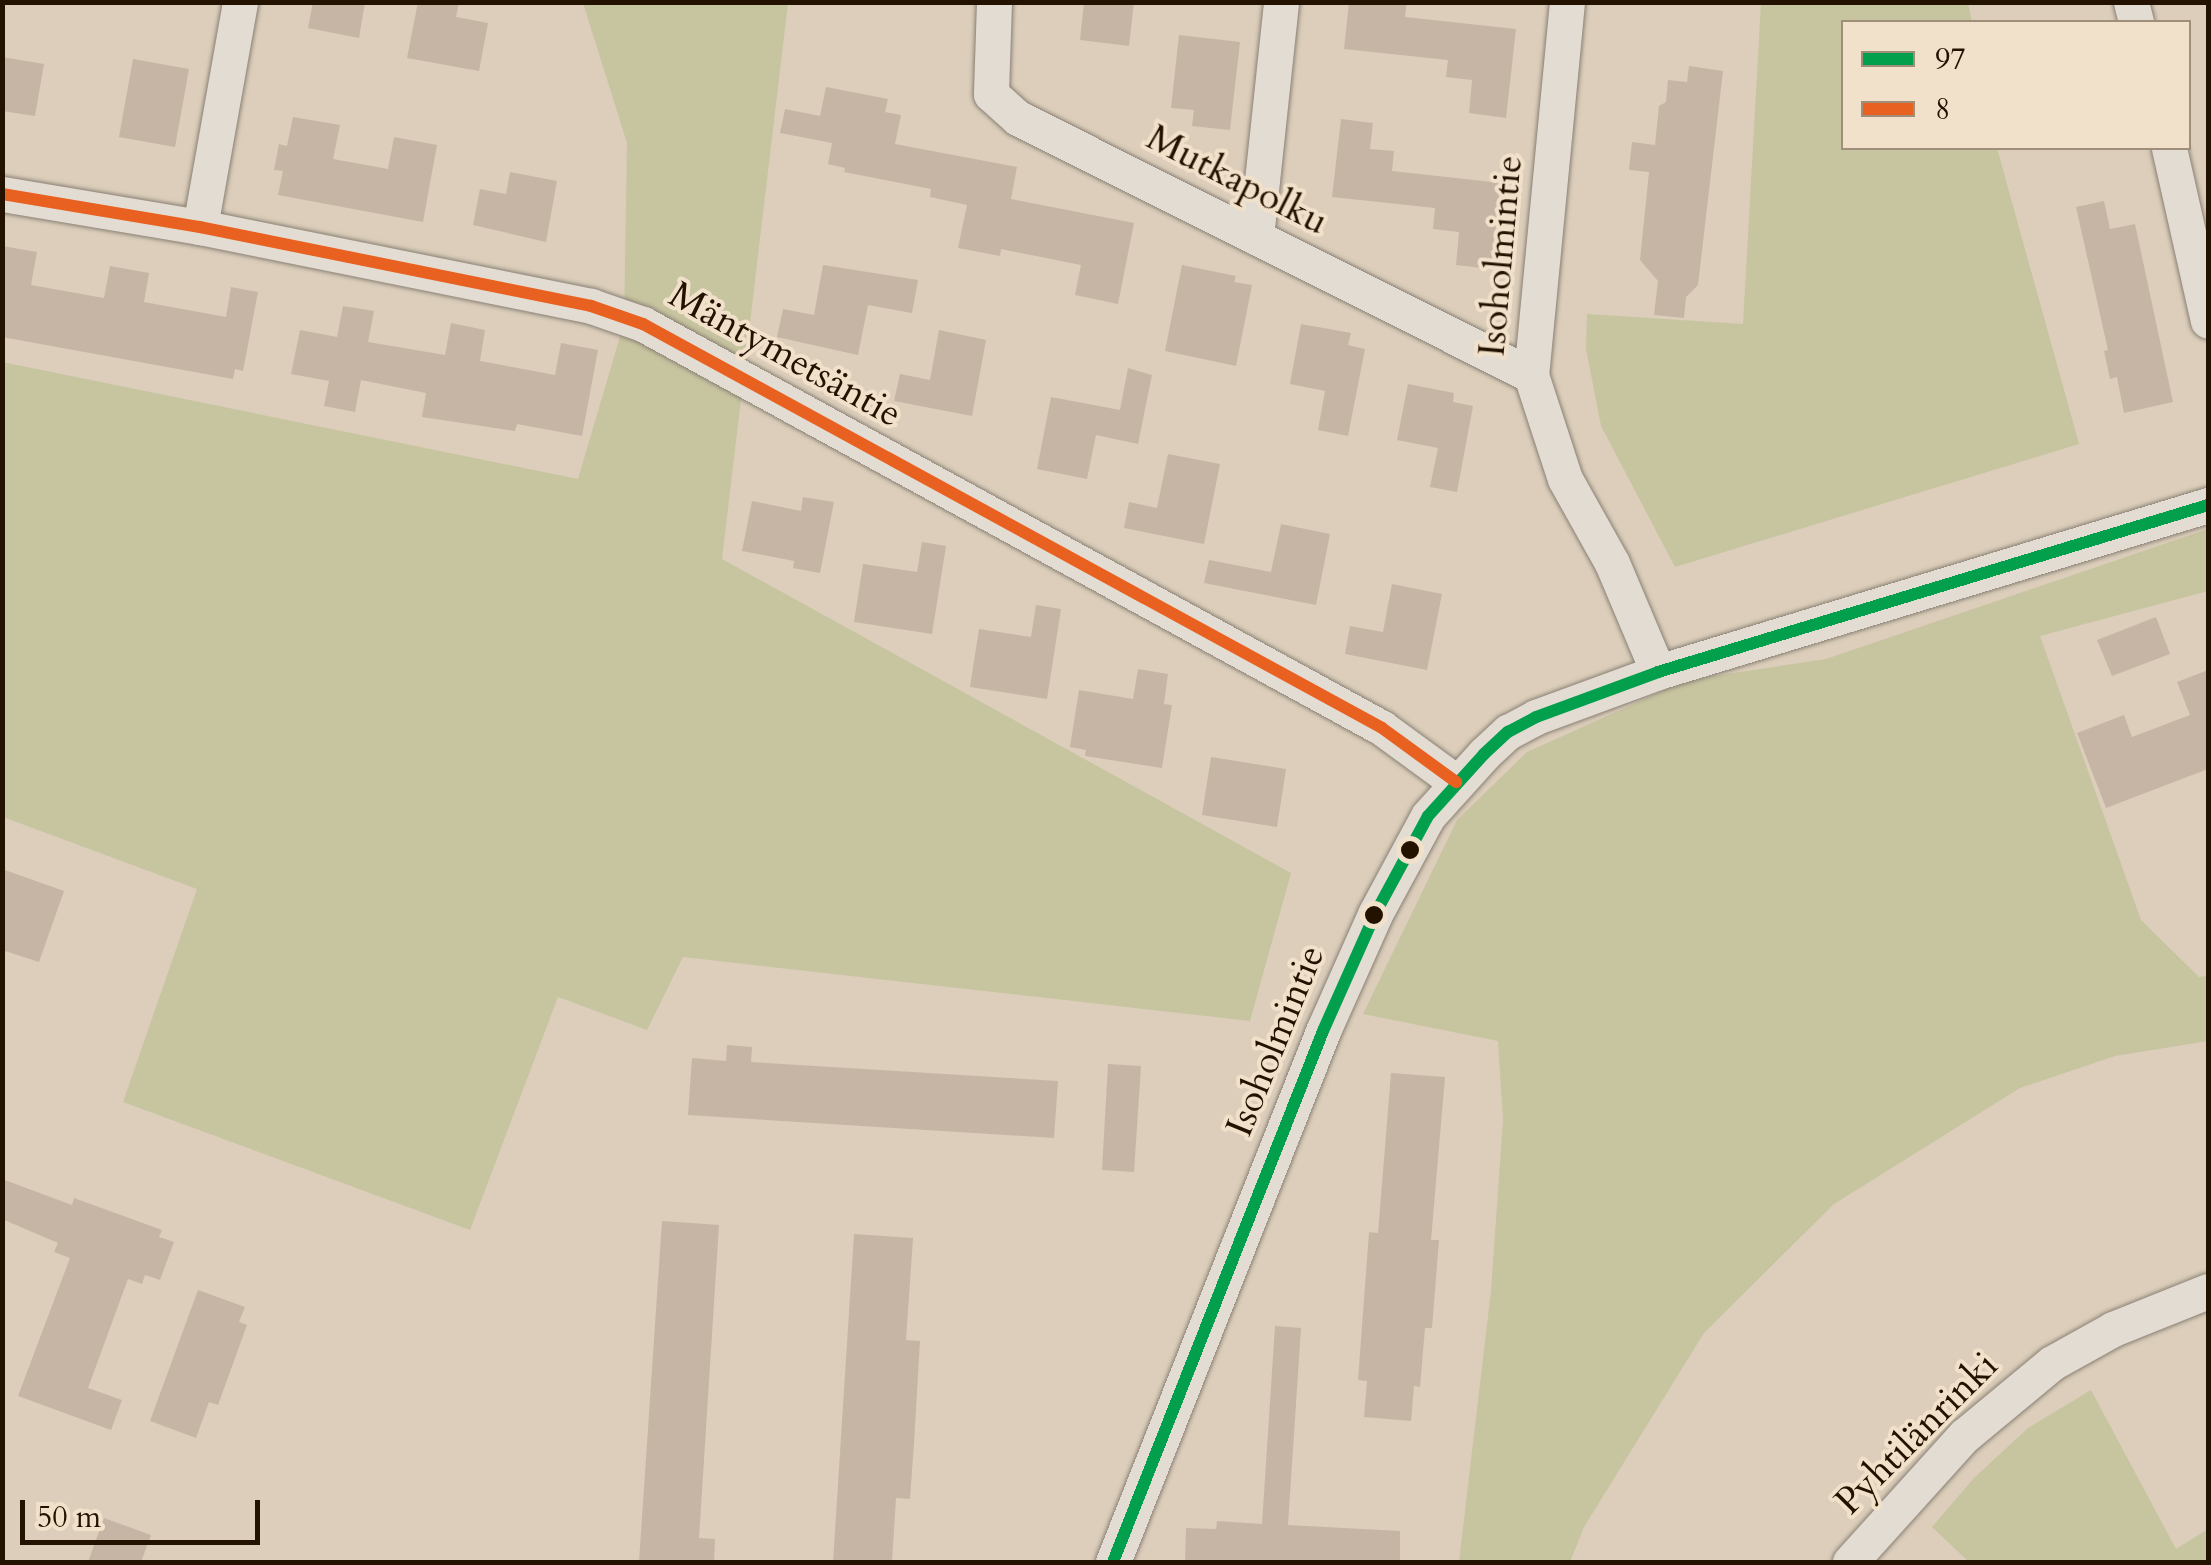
<!DOCTYPE html>
<meta charset="utf-8">
<style>
body{margin:0}
#map{position:relative;width:2211px;height:1565px;overflow:hidden;background:#dccebb;font-family:Cardo,serif}
div>[style]{position:absolute}
.green>*{inset:0;background:#c7c4a0}
.building>*{inset:0;background:#c6b5a4}
.roads{filter:drop-shadow(0 0 2px #8a8074) drop-shadow(0 0 2px #8a8074)}
.minor>*{height:35px;margin:-17.5px;padding:0 17.5px;transform-origin:17.5px;border-radius:17.5px;background:#e3dcd3}
.bus-1>*{height:12px;margin:-6px;padding:0 6px;transform-origin:6px;border-radius:6px;background:#029f4d}
.bus-2>*{height:12px;margin:-6px;padding:0 6px;transform-origin:6px;border-radius:6px;background:#e86120}
.dots>*{width:28px;height:28px;translate:-50% -50%;box-sizing:border-box;border:5px solid #f1e1ca;border-radius:50%}
span{translate:-50% -50%;white-space:nowrap;text-align:center;line-height:1.15;-webkit-text-stroke:8px #f1e1ca;paint-order:stroke}
.street-label{font-size:38px;color:#231200}
.frame{position:absolute;inset:0;border:5px solid #231200;pointer-events:none}
.legend{position:absolute;left:1841px;top:20px;width:350px;height:130px;box-sizing:border-box;background:#f1e1ca;border:2px solid #9f8e79;margin:0;padding:12px 18px;list-style:none;font-size:30px;color:#231200}
.legend li{display:flex;align-items:center;gap:20px;height:50px}
.legend b{width:50px;border:2px solid #9f8e79}
.scale{position:absolute;left:20px;top:1500px;width:240px;height:45px;box-sizing:border-box;border:5px solid #231200;border-top:0;padding-left:12px;font-size:30px;line-height:35px;white-space:nowrap;color:#231200;-webkit-text-stroke:8px #f1e1ca;paint-order:stroke}
</style>
<div id="map">
<div class="green">
<div style="clip-path:polygon(583px 3px,788px 3px,722px 559px,1291px 873px,1250px 1021px,683px 957px,647px 1030px,558px 997px,470px 1230px,123px 1102px,197px 889px,3px 817px,2px 362px,578px 479px,624px 323px,627px 143px)"></div>
<div style="clip-path:polygon(1761px 3px,1968px 3px,1972px 22px,1844px 22px,1844px 148px,1997px 148px,2079px 444px,1675px 567px,1601px 426px,1586px 349px,1587px 314px,1743px 324px)"></div>
<div style="clip-path:polygon(2208px 529px,2208px 591px,2040px 636px,2141px 920px,2199px 977px,2208px 976px,2208px 1041px,2115px 1056px,2020px 1088px,1834px 1204px,1704px 1333px,1584px 1527px,1570px 1562px,1459px 1562px,1491px 1291px,1503px 1120px,1498px 1041px,1363px 1014px,1457px 820px,1527px 752px,1687px 680px,1826px 659px)"></div>
<div style="clip-path:polygon(2091px 1390px,2176px 1549px,2208px 1529px,2208px 1562px,1969px 1562px,1932px 1527px,1974px 1478px,2028px 1428px)"></div>
</div>
<div class="building">
<div style="clip-path:polygon(313px 2px,365px 2px,359px 38px,308px 28px)"></div>
<div style="clip-path:polygon(418px 2px,459px 2px,456px 17px,488px 23px,479px 71px,407px 58px)"></div>
<div style="clip-path:polygon(1084px 2px,1134px 2px,1129px 46px,1080px 40px)"></div>
<div style="clip-path:polygon(1349px 2px,1407px 2px,1405px 17px,1516px 29px,1506px 118px,1469px 113px,1472px 80px,1446px 77px,1448px 60px,1344px 49px)"></div>
<div style="clip-path:polygon(1179px 35px,1240px 42px,1230px 130px,1192px 126px,1194px 110px,1171px 108px)"></div>
<div style="clip-path:polygon(2px 57px,44px 64px,35px 116px,2px 111px)"></div>
<div style="clip-path:polygon(133px 59px,189px 69px,175px 147px,119px 137px)"></div>
<div style="clip-path:polygon(1689px 66px,1723px 71px,1698px 285px,1686px 297px,1684px 318px,1654px 315px,1658px 281px,1640px 260px,1649px 172px,1629px 170px,1632px 142px,1655px 145px,1659px 106px,1666px 102px,1668px 80px,1687px 82px)"></div>
<div style="clip-path:polygon(826px 87px,888px 99px,885px 112px,901px 115px,895px 144px,1017px 167px,1011px 199px,1134px 223px,1118px 304px,1075px 295px,1081px 265px,1001px 249px,1000px 256px,958px 248px,967px 205px,930px 197px,931px 189px,844px 172px,845px 168px,828px 164px,832px 143px,780px 133px,785px 109px,820px 116px)"></div>
<div style="clip-path:polygon(293px 117px,340px 125px,333px 159px,388px 169px,394px 137px,437px 145px,423px 222px,278px 195px,283px 171px,274px 170px,279px 144px,287px 146px)"></div>
<div style="clip-path:polygon(1341px 119px,1373px 123px,1370px 149px,1394px 151px,1392px 171px,1501px 183px,1491px 269px,1456px 265px,1459px 232px,1433px 229px,1435px 208px,1332px 197px)"></div>
<div style="clip-path:polygon(510px 172px,557px 181px,546px 242px,473px 225px,480px 189px,506px 194px)"></div>
<div style="clip-path:polygon(2104px 201px,2110px 229px,2135px 224px,2173px 402px,2124px 413px,2117px 377px,2110px 379px,2104px 351px,2108px 350px,2076px 207px)"></div>
<div style="clip-path:polygon(2px 246px,37px 252px,31px 285px,104px 298px,110px 266px,149px 273px,144px 302px,226px 317px,231px 287px,258px 292px,243px 371px,235px 369px,233px 379px,2px 337px)"></div>
<div style="clip-path:polygon(823px 265px,918px 280px,912px 313px,868px 305px,858px 355px,777px 337px,783px 309px,814px 315px)"></div>
<div style="clip-path:polygon(1182px 265px,1236px 276px,1234px 282px,1252px 285px,1236px 366px,1165px 351px)"></div>
<div style="clip-path:polygon(343px 306px,374px 311px,368px 342px,445px 355px,451px 323px,485px 330px,480px 361px,555px 375px,561px 343px,598px 350px,582px 436px,517px 424px,515px 431px,422px 417px,426px 393px,361px 380px,355px 412px,324px 406px,329px 381px,291px 374px,300px 330px,337px 337px)"></div>
<div style="clip-path:polygon(1301px 324px,1351px 333px,1348px 345px,1365px 349px,1348px 436px,1318px 430px,1325px 391px,1290px 384px)"></div>
<div style="clip-path:polygon(939px 330px,986px 340px,972px 416px,894px 401px,900px 374px,930px 380px)"></div>
<div style="clip-path:polygon(1128px 368px,1152px 375px,1138px 444px,1096px 435px,1087px 479px,1037px 469px,1051px 397px,1120px 410px)"></div>
<div style="clip-path:polygon(1408px 384px,1454px 393px,1453px 402px,1473px 406px,1457px 492px,1430px 487px,1438px 448px,1397px 440px)"></div>
<div style="clip-path:polygon(1168px 454px,1220px 464px,1204px 544px,1124px 528px,1129px 502px,1157px 508px)"></div>
<div style="clip-path:polygon(803px 497px,834px 502px,820px 573px,793px 568px,794px 561px,742px 551px,752px 501px,801px 511px)"></div>
<div style="clip-path:polygon(1281px 524px,1330px 534px,1316px 605px,1204px 583px,1209px 560px,1271px 572px)"></div>
<div style="clip-path:polygon(922px 542px,946px 546px,932px 634px,854px 622px,863px 564px,917px 572px)"></div>
<div style="clip-path:polygon(1392px 584px,1442px 594px,1427px 670px,1345px 654px,1350px 626px,1383px 632px)"></div>
<div style="clip-path:polygon(1036px 605px,1061px 609px,1047px 699px,970px 687px,979px 629px,1031px 637px)"></div>
<div style="clip-path:polygon(2156px 617px,2170px 654px,2112px 676px,2097px 640px)"></div>
<div style="clip-path:polygon(1138px 669px,1168px 674px,1164px 704px,1172px 705px,1162px 768px,1085px 756px,1086px 750px,1070px 747px,1079px 690px,1133px 699px)"></div>
<div style="clip-path:polygon(2208px 670px,2208px 769px,2106px 808px,2077px 733px,2124px 715px,2132px 737px,2190px 715px,2177px 682px)"></div>
<div style="clip-path:polygon(1211px 757px,1286px 769px,1277px 827px,1202px 815px)"></div>
<div style="clip-path:polygon(2px 869px,64px 891px,39px 962px,2px 950px)"></div>
<div style="clip-path:polygon(727px 1045px,752px 1047px,751px 1062px,1058px 1081px,1054px 1138px,688px 1115px,692px 1058px,726px 1061px)"></div>
<div style="clip-path:polygon(1108px 1064px,1141px 1066px,1134px 1172px,1102px 1170px)"></div>
<div style="clip-path:polygon(1391px 1073px,1445px 1077px,1431px 1240px,1439px 1240px,1432px 1328px,1425px 1328px,1420px 1387px,1414px 1386px,1411px 1421px,1364px 1417px,1367px 1381px,1358px 1380px,1369px 1232px,1378px 1233px)"></div>
<div style="clip-path:polygon(2px 1179px,72px 1205px,74px 1198px,162px 1230px,159px 1237px,174px 1242px,160px 1280px,145px 1275px,142px 1284px,128px 1279px,88px 1388px,122px 1400px,111px 1430px,18px 1396px,70px 1258px,54px 1252px,58px 1243px,2px 1219px)"></div>
<div style="clip-path:polygon(662px 1221px,719px 1225px,699px 1538px,715px 1539px,714px 1562px,639px 1562px)"></div>
<div style="clip-path:polygon(854px 1234px,913px 1238px,906px 1340px,920px 1341px,914px 1443px,910px 1499px,896px 1498px,892px 1562px,833px 1562px)"></div>
<div style="clip-path:polygon(198px 1290px,245px 1307px,239px 1322px,247px 1325px,218px 1405px,209px 1402px,196px 1438px,150px 1421px)"></div>
<div style="clip-path:polygon(1275px 1326px,1301px 1328px,1288px 1525px,1400px 1531px,1400px 1562px,1185px 1562px,1186px 1528px,1216px 1529px,1217px 1521px,1262px 1524px)"></div>
<div style="clip-path:polygon(104px 1518px,151px 1535px,141px 1562px,88px 1562px)"></div>
</div>
<div class="roads">
<div class="minor">
<div style="left:994px;top:2px;width:92px;rotate:91.9deg"></div>
<div style="left:991px;top:94px;width:36px;rotate:42deg"></div>
<div style="left:1018px;top:118px;width:574px;rotate:26.61deg"></div>
<div style="left:1567px;top:2px;width:375px;rotate:95.5deg"></div>
<div style="left:1531px;top:375px;width:109px;rotate:71.9deg"></div>
<div style="left:1565px;top:479px;width:96px;rotate:60.8deg"></div>
<div style="left:1612px;top:563px;width:118px;rotate:67.1deg"></div>
<div style="left:2131px;top:2px;width:21px;rotate:76deg"></div>
<div style="left:2169px;top:148px;width:177px;rotate:77.3deg"></div>
<div style="left:2px;top:194px;width:201px;rotate:9.5deg"></div>
<div style="left:200px;top:227px;width:399px;rotate:11.4deg"></div>
<div style="left:591px;top:306px;width:55px;rotate:19.1deg"></div>
<div style="left:643px;top:324px;width:842px;rotate:28.66deg"></div>
<div style="left:1382px;top:728px;width:92px;rotate:36.1deg"></div>
<div style="left:200px;top:227px;width:229px;rotate:-79.9deg"></div>
<div style="left:1256px;top:237px;width:236px;rotate:-83.9deg"></div>
<div style="left:1113px;top:1562px;width:571px;rotate:-68.42deg"></div>
<div style="left:1323px;top:1031px;width:128px;rotate:-66deg"></div>
<div style="left:1375px;top:914px;width:111px;rotate:-61.6deg"></div>
<div style="left:1428px;top:816px;width:84px;rotate:-47.9deg"></div>
<div style="left:1484px;top:754px;width:33px;rotate:-43deg"></div>
<div style="left:1508px;top:732px;width:32px;rotate:-28deg"></div>
<div style="left:1536px;top:717px;width:130px;rotate:-20.2deg"></div>
<div style="left:1658px;top:672px;width:575px;rotate:-16.89deg"></div>
<div style="left:1850px;top:1562px;width:170px;rotate:-47.9deg"></div>
<div style="left:1964px;top:1436px;width:114px;rotate:-39.7deg"></div>
<div style="left:2052px;top:1363px;width:70px;rotate:-29.1deg"></div>
<div style="left:2113px;top:1329px;width:102px;rotate:-21.8deg"></div>
</div>
</div>
<div class="bus-1">
<div style="left:1113px;top:1562px;width:571px;rotate:-68.42deg"></div>
<div style="left:1323px;top:1031px;width:128px;rotate:-66deg"></div>
<div style="left:1375px;top:914px;width:111px;rotate:-61.6deg"></div>
<div style="left:1428px;top:816px;width:84px;rotate:-47.9deg"></div>
<div style="left:1484px;top:754px;width:33px;rotate:-43deg"></div>
<div style="left:1508px;top:732px;width:32px;rotate:-28deg"></div>
<div style="left:1536px;top:717px;width:130px;rotate:-20.2deg"></div>
<div style="left:1658px;top:672px;width:575px;rotate:-16.89deg"></div>
</div>
<div class="bus-2">
<div style="left:2px;top:194px;width:201px;rotate:9.5deg"></div>
<div style="left:200px;top:227px;width:399px;rotate:11.4deg"></div>
<div style="left:591px;top:306px;width:55px;rotate:19.1deg"></div>
<div style="left:643px;top:324px;width:842px;rotate:28.66deg"></div>
<div style="left:1382px;top:728px;width:92px;rotate:36.1deg"></div>
</div>
<div class="dots">
<div style="left:1410px;top:850px;background:#231200"></div>
<div style="left:1374px;top:915px;background:#231200"></div>
</div>
<div class="street-label">
<span style="left:1237px;top:180px;rotate:27deg">Mutkapolku</span>
<span style="left:1501px;top:256px;rotate:-85deg">Isoholmintie</span>
<span style="left:785px;top:355px;rotate:29deg">Mäntymetsäntie</span>
<span style="left:1276px;top:1041px;rotate:-68deg">Isoholmintie</span>
<span style="left:1917px;top:1434px;rotate:-45deg">Pyhtilänrinki</span>
</div>
<div class="frame"></div>
<ul class="legend">
<li><b style="height:12px;background:#029f4d"></b>97</li>
<li><b style="height:12px;background:#e86120"></b>8</li>
</ul>
<div class="scale">50 m</div>
</div>
